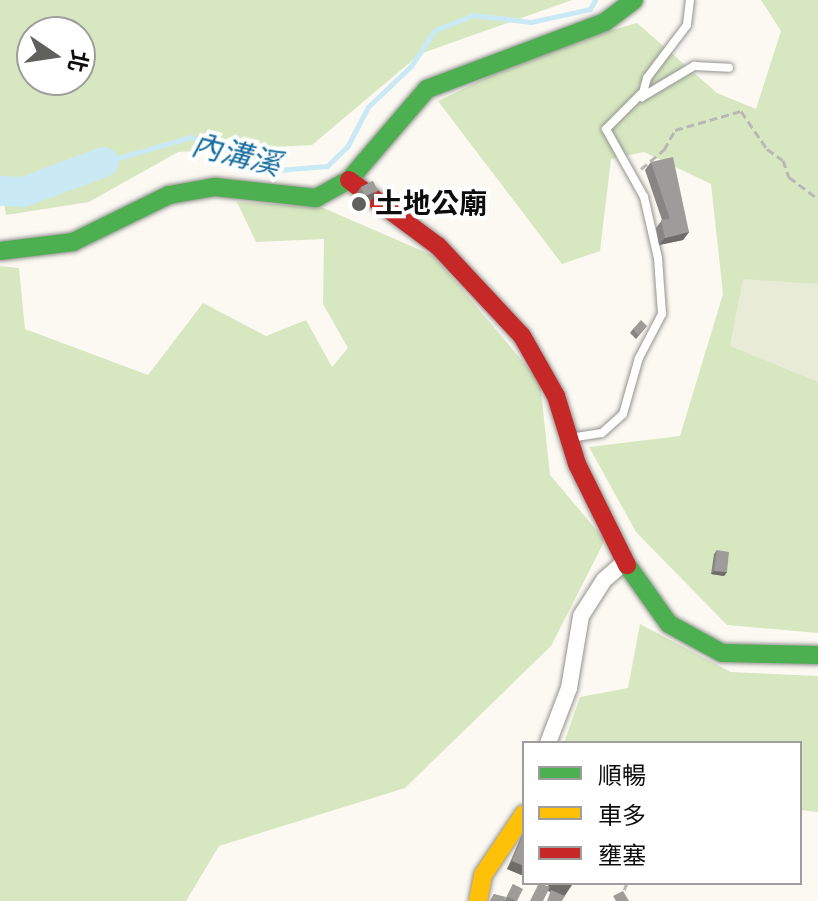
<!DOCTYPE html>
<meta charset="utf-8">
<style>
body{margin:0}
#map{position:relative;width:818px;height:901px;overflow:hidden;background:#fbf9f2;font-family:"Libre Baskerville","Noto Sans TC",serif}
div>[style]{position:absolute}
.forest>*{inset:0;background:#d7e8c0}
.cemetery>*{inset:0;background:#e8ebd6}
.stream>*{height:5px;margin:-2.5px;padding:0 2.5px;transform-origin:2.5px;border-radius:2.5px;background:#c9e9f5}
.river>*{height:30px;margin:-15px;padding:0 15px;transform-origin:15px;border-radius:15px;background:#c9e9f5}
.path>*{height:3px;margin-top:-1.5px;transform-origin:0;background:repeating-linear-gradient(90deg,#b8b8b6 0 8px,transparent 0 12px)}
.roads{filter:drop-shadow(0 0 2px #949390) drop-shadow(0 0 2px #949390)}
.lane>*{height:8px;margin:-4px;padding:0 4px;transform-origin:4px;border-radius:4px;background:#fefefd}
.street>*{height:16px;margin:-8px;padding:0 8px;transform-origin:8px;border-radius:8px;background:#fefefd}
.fast>*{height:18px;margin:-9px;padding:0 9px;transform-origin:9px;border-radius:9px;background:#4caf50}
.slow>*{height:18px;margin:-9px;padding:0 9px;transform-origin:9px;border-radius:9px;background:#ffc107}
.jam>*{height:18px;margin:-9px;padding:0 9px;transform-origin:9px;border-radius:9px;background:#c62828}
.wall>*{inset:0;background:#888683}
.shaded-wall>*{inset:0;background:#6f6d6a}
.building>*{inset:0;background:#9e9c98}
.dots>*{width:22px;height:22px;translate:-50% -50%;box-sizing:border-box;border:4px solid #fff;border-radius:50%}
span{translate:-50% -50%;white-space:nowrap;text-align:center;line-height:1.15;-webkit-text-stroke:8px #fff;paint-order:stroke}
.poi-label{font-size:28px;color:#0d0d0d;font-weight:700}
.left{translate:0 -50%;text-align:left}
.water-label{font-size:30px;color:#176e9e;font-style:italic}
.legend{position:absolute;left:522px;top:741px;width:280px;height:144px;box-sizing:border-box;background:#fff;border:2px solid #9e9e9e;margin:0;padding:10px 14px;list-style:none;font-size:24px;color:#0d0d0d}
.legend li{display:flex;align-items:center;gap:16px;height:40px}
.legend b{width:40px;border:2px solid #9e9e9e}
.north{position:absolute;left:16px;top:16px;width:80px;height:80px;box-sizing:border-box;background:#fff;border:2px solid #9e9e9e;border-radius:50%;rotate:103deg;font-size:22px;font-weight:700;line-height:32px;text-align:center;color:#0d0d0d}
.north::after{content:'';display:block;margin:auto;width:28px;height:36px;background:#60605d;clip-path:polygon(50% 0,100% 100%,50% 72%,0 100%)}
</style>
<div id="map">
<div class="forest">
<div style="clip-path:polygon(evenodd,0 0,572px 0,420px 54px,312px 145px,178px 152px,89px 202px,6px 215px,0 180px,0 0,80px 32px,80px 80px,32px 80px,32px 32px,80px 32px)"></div>
<div style="clip-path:polygon(761px 0,818px 0,818px 633px,727px 625px,636px 532px,589px 447px,680px 436px,723px 294px,711px 184px,644px 152px,611px 159px,600px 251px,562px 264px,438px 101px,546px 49px,637px 23px,717px 93px,756px 109px,781px 31px)"></div>
<div style="clip-path:polygon(237px 202px,321px 207px,434px 256px,540px 382px,550px 475px,605px 540px,551px 646px,405px 788px,219px 846px,186px 901px,0 901px,0 266px,19px 268px,25px 329px,148px 375px,203px 303px,266px 336px,306px 320px,332px 367px,348px 348px,323px 304px,324px 239px,256px 242px)"></div>
<div style="clip-path:polygon(640px 624px,731px 672px,818px 676px,818px 812px,800px 810px,800px 743px,564px 743px,580px 697px,628px 688px)"></div>
</div>
<div class="cemetery">
<div style="clip-path:polygon(743px 279px,818px 284px,818px 382px,730px 346px)"></div>
</div>
<div class="stream">
<div style="left:104px;top:162px;width:91px;rotate:-16deg"></div>
<div style="left:191px;top:137px;width:93px;rotate:20.8deg"></div>
<div style="left:278px;top:170px;width:49px;rotate:-4.7deg"></div>
<div style="left:327px;top:166px;width:28px;rotate:-44deg"></div>
<div style="left:347px;top:147px;width:45px;rotate:-62.3deg"></div>
<div style="left:368px;top:107px;width:59px;rotate:-43.6deg"></div>
<div style="left:411px;top:66px;width:43px;rotate:-56.3deg"></div>
<div style="left:435px;top:30px;width:42px;rotate:-21deg"></div>
<div style="left:474px;top:15px;width:57px;rotate:7deg"></div>
<div style="left:531px;top:22px;width:60px;rotate:-12.4deg"></div>
<div style="left:590px;top:9px;width:10px;rotate:-61deg"></div>
</div>
<div class="river">
<div style="left:0;top:191px;width:23px;rotate:2deg"></div>
<div style="left:23px;top:192px;width:86px;rotate:-20.3deg"></div>
</div>
<div class="path">
<div style="left:641px;top:169px;width:30px;rotate:-40deg"></div>
<div style="left:664px;top:150px;width:23px;rotate:-61deg"></div>
<div style="left:675px;top:130px;width:69px;rotate:-16.1deg"></div>
<div style="left:741px;top:111px;width:46px;rotate:55.6deg"></div>
<div style="left:767px;top:149px;width:19px;rotate:35deg"></div>
<div style="left:783px;top:160px;width:18px;rotate:71deg"></div>
<div style="left:789px;top:177px;width:36px;rotate:37deg"></div>
<div style="left:620px;top:901px;width:19px;rotate:-69deg"></div>
</div>
<div class="roads">
<div class="lane">
<div style="left:690px;top:0;width:25px;rotate:97deg"></div>
<div style="left:687px;top:25px;width:66px;rotate:127deg"></div>
<div style="left:647px;top:78px;width:20px;rotate:105deg"></div>
<div style="left:642px;top:97px;width:61px;rotate:-30.8deg"></div>
<div style="left:694px;top:66px;width:35px;rotate:3deg"></div>
<div style="left:570px;top:438px;width:32px;rotate:-9deg"></div>
<div style="left:602px;top:433px;width:28px;rotate:-42deg"></div>
<div style="left:623px;top:414px;width:58px;rotate:-74.1deg"></div>
<div style="left:639px;top:358px;width:50px;rotate:-62.4deg"></div>
<div style="left:662px;top:314px;width:56px;rotate:-94.1deg"></div>
<div style="left:658px;top:258px;width:63px;rotate:-102.9deg"></div>
<div style="left:644px;top:197px;width:78px;rotate:-119.2deg"></div>
<div style="left:606px;top:129px;width:49px;rotate:-45deg"></div>
</div>
<div class="street">
<div style="left:548px;top:743px;width:59px;rotate:-69.1deg"></div>
<div style="left:569px;top:688px;width:73px;rotate:-80.5deg"></div>
<div style="left:581px;top:616px;width:43px;rotate:-57.4deg"></div>
<div style="left:604px;top:580px;width:28px;rotate:-41deg"></div>
</div>
<div class="fast">
<div style="left:0;top:251px;width:74px;rotate:-7deg"></div>
<div style="left:73px;top:242px;width:107px;rotate:-26.1deg"></div>
<div style="left:169px;top:195px;width:47px;rotate:-9.9deg"></div>
<div style="left:215px;top:187px;width:102px;rotate:6.2deg"></div>
<div style="left:316px;top:198px;width:38px;rotate:-29deg"></div>
<div style="left:349px;top:180px;width:120px;rotate:-49.4deg"></div>
<div style="left:427px;top:89px;width:190px;rotate:-20.6deg"></div>
<div style="left:605px;top:22px;width:36px;rotate:-37deg"></div>
<div style="left:627px;top:565px;width:72px;rotate:54.6deg"></div>
<div style="left:669px;top:624px;width:60px;rotate:28.7deg"></div>
<div style="left:722px;top:653px;width:96px;rotate:1.2deg"></div>
</div>
<div class="slow">
<div style="left:478px;top:901px;width:26px;rotate:-79deg"></div>
<div style="left:483px;top:875px;width:73px;rotate:-56.1deg"></div>
</div>
<div class="jam">
<div style="left:349px;top:180px;width:111px;rotate:36.6deg"></div>
<div style="left:438px;top:246px;width:123px;rotate:47deg"></div>
<div style="left:522px;top:336px;width:69px;rotate:60.5deg"></div>
<div style="left:556px;top:396px;width:71px;rotate:72.8deg"></div>
<div style="left:577px;top:464px;width:113px;rotate:63.7deg"></div>
</div>
</div>
<div class="wall">
<div style="clip-path:polygon(651px 162px,689px 232px,683px 240px,659px 245px,656px 228px,662px 220px,645px 170px)"></div>
<div style="clip-path:polygon(373px 181px,367px 206px,354px 211px,350px 202px,361px 187px)"></div>
<div style="clip-path:polygon(647px 326px,636px 339px,630px 333px,633px 329px)"></div>
<div style="clip-path:polygon(717px 550px,727px 572px,724px 576px,711px 574px,714px 554px)"></div>
<div style="clip-path:polygon(524px 830px,524px 876px,507px 869px)"></div>
<div style="clip-path:polygon(513px 884px,517px 901px,490px 901px,494px 894px,505px 900px)"></div>
</div>
<div class="shaded-wall">
<div style="clip-path:polygon(378px 191px,367px 206px,354px 211px,365px 196px)"></div>
<div style="clip-path:polygon(689px 232px,683px 240px,659px 245px,665px 238px)"></div>
<div style="clip-path:polygon(714px 571px,727px 572px,724px 576px,711px 574px)"></div>
<div style="clip-path:polygon(512px 861px,524px 866px,524px 876px,507px 869px)"></div>
<div style="clip-path:polygon(550px 883px,566px 883px,572px 885px,564px 897px,545px 890px)"></div>
</div>
<div class="building">
<div style="clip-path:polygon(673px 157px,689px 232px,665px 238px,661px 220px,670px 219px,651px 162px)"></div>
<div style="clip-path:polygon(373px 181px,378px 191px,365px 196px,361px 187px)"></div>
<div style="clip-path:polygon(641px 320px,647px 326px,638px 335px,633px 329px)"></div>
<div style="clip-path:polygon(717px 550px,729px 552px,727px 572px,714px 571px)"></div>
<div style="clip-path:polygon(524px 833px,524px 866px,512px 861px)"></div>
<div style="clip-path:polygon(539px 883px,550px 887px,543px 901px,530px 901px)"></div>
<div style="clip-path:polygon(513px 884px,523px 889px,517px 901px,507px 897px)"></div>
<div style="clip-path:polygon(551px 890px,565px 896px,562px 901px,547px 901px)"></div>
<div style="clip-path:polygon(623px 891px,629px 901px,616px 901px,613px 896px)"></div>
<div style="clip-path:polygon(494px 894px,506px 897px,504px 901px,491px 901px)"></div>
</div>
<div class="dots">
<div style="left:359px;top:204px;background:#60605d"></div>
</div>
<div class="poi-label">
<span class="left" style="left:375px;top:204px">土地公廟</span>
</div>
<div class="water-label">
<span style="left:236px;top:155px;rotate:14deg">內溝溪</span>
</div>
<ul class="legend">
<li><b style="height:10px;background:#4caf50"></b>順暢</li>
<li><b style="height:10px;background:#ffc107"></b>車多</li>
<li><b style="height:10px;background:#c62828"></b>壅塞</li>
</ul>
<div class="north">北</div>
</div>
